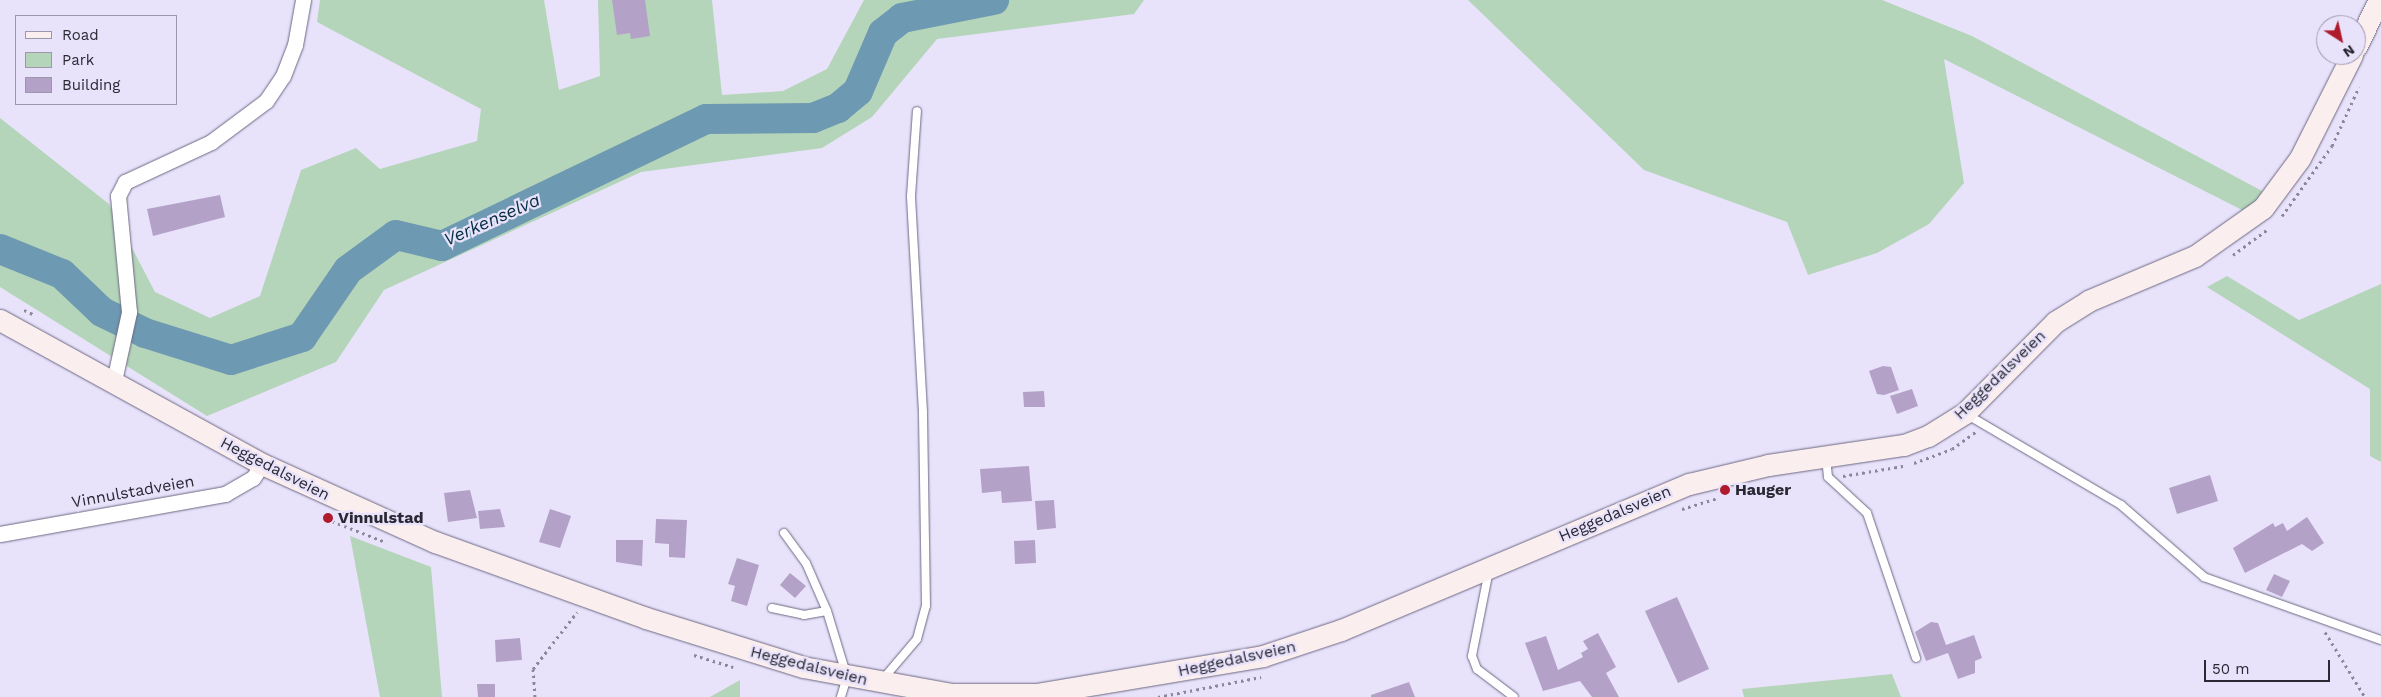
<!DOCTYPE html>
<style>
body{margin:0}
#map{position:relative;width:2381px;height:697px;overflow:hidden;background:#e8e3fb;font-family:"Work Sans",sans-serif}
div>[style]{position:absolute}
.green>*{inset:0;background:#b4d5b9}
.river>*{height:30px;margin:-15px;padding:0 15px;transform-origin:15px;border-radius:15px;background:#6d99b2}
.building>*{inset:0;background:#b4a1c8}
.path>*{height:3px;margin-top:-1.5px;transform-origin:0;background:repeating-linear-gradient(90deg,#8b8799 0 2.5px,transparent 0 6.5px)}
.roads{filter:drop-shadow(0 0 1px #6d6882) drop-shadow(0 0 1px #6d6882)}
.lane>*{height:8px;margin:-4px;padding:0 4px;transform-origin:4px;border-radius:4px;background:#fff}
.street>*{height:15px;margin:-7.5px;padding:0 7.5px;transform-origin:7.5px;border-radius:7.5px;background:#fff}
.secondary>*{height:21px;margin:-10.5px;padding:0 10.5px;transform-origin:10.5px;border-radius:10.5px;background:#fbeeef}
.dots>*{width:14px;height:14px;translate:-50% -50%;box-sizing:border-box;border:2px solid #e8e3fb;border-radius:50%}
span{translate:-50% -50%;white-space:nowrap;text-align:center;line-height:1.15;-webkit-text-stroke:4.5px #e8e3fb;paint-order:stroke}
.street-label{font-size:16px;color:#2a2833}
.poi-label{font-size:16px;color:#2a2833;font-weight:700}
.left{translate:0 -50%;text-align:left}
.water-label{font-size:18px;color:#052d40;font-style:italic}
.legend{position:absolute;left:15px;top:15px;width:162px;height:90px;box-sizing:border-box;background:#e8e3fb;border:1px solid #9c98ab;margin:0;padding:6px 9px;list-style:none;font-size:15px;color:#2a2833}
.legend li{display:flex;align-items:center;gap:10px;height:25px}
.legend b{width:25px;border:1px solid #9c98ab}
.north{position:absolute;left:2316px;top:15px;width:50px;height:50px;box-sizing:border-box;background:#e8e3fb;border:1px solid #9c98ab;border-radius:50%;rotate:145deg;font-size:14px;font-weight:700;line-height:20px;text-align:center;color:#2a2833}
.north::after{content:'';display:block;margin:auto;width:18px;height:22px;background:#af1b2c;clip-path:polygon(50% 0,100% 100%,50% 72%,0 100%)}
.scale{position:absolute;left:2204px;top:660px;width:126px;height:22px;box-sizing:border-box;border:2px solid #2a2833;border-top:0;padding-left:6px;font-size:15px;line-height:18px;white-space:nowrap;color:#2a2833;-webkit-text-stroke:4px #e8e3fb;paint-order:stroke}
</style>
<div id="map">
<div class="green">
<div style="clip-path:polygon(320px 0,544px 0,559px 90px,600px 76px,598px 0,712px 0,722px 95px,783px 91px,827px 69px,864px 0,1144px 0,1134px 14px,937px 39px,872px 117px,822px 148px,641px 172px,384px 290px,336px 362px,207px 416px,0 287px,0 118px,109px 204px,155px 292px,210px 318px,260px 296px,301px 170px,356px 148px,380px 169px,477px 141px,481px 109px,317px 22px)"></div>
<div style="clip-path:polygon(1468px 0,1882px 0,1972px 36px,2264px 192px,2246px 212px,1944px 59px,1964px 183px,1929px 224px,1877px 253px,1808px 275px,1787px 222px,1644px 170px)"></div>
<div style="clip-path:polygon(2227px 276px,2299px 320px,2381px 284px,2381px 462px,2370px 456px,2370px 389px,2207px 287px)"></div>
<div style="clip-path:polygon(350px 536px,431px 567px,442px 697px,380px 697px)"></div>
<div style="clip-path:polygon(1892px 674px,1901px 697px,1744px 697px,1742px 689px)"></div>
<div style="clip-path:polygon(740px 680px,740px 697px,710px 697px)"></div>
</div>
<div class="river">
<div style="left:0;top:249px;width:67px;rotate:22deg"></div>
<div style="left:62px;top:274px;width:55px;rotate:43.5deg"></div>
<div style="left:102px;top:312px;width:48px;rotate:26deg"></div>
<div style="left:145px;top:333px;width:90px;rotate:17.4deg"></div>
<div style="left:231px;top:360px;width:75px;rotate:-17.9deg"></div>
<div style="left:302px;top:337px;width:81px;rotate:-55.5deg"></div>
<div style="left:348px;top:270px;width:59px;rotate:-36.1deg"></div>
<div style="left:396px;top:235px;width:47px;rotate:13.4deg"></div>
<div style="left:442px;top:246px;width:293px;rotate:-25.7deg"></div>
<div style="left:706px;top:119px;width:107px;rotate:-0.5deg"></div>
<div style="left:813px;top:118px;width:27px;rotate:-22deg"></div>
<div style="left:838px;top:108px;width:26px;rotate:-40deg"></div>
<div style="left:858px;top:91px;width:63px;rotate:-66.7deg"></div>
<div style="left:883px;top:33px;width:24px;rotate:-38deg"></div>
<div style="left:902px;top:18px;width:94px;rotate:-11.1deg"></div>
</div>
<div class="building">
<div style="clip-path:polygon(612px 0,645px 0,650px 36px,631px 39px,630px 33px,617px 35px)"></div>
<div style="clip-path:polygon(220px 195px,225px 217px,153px 236px,147px 209px)"></div>
<div style="clip-path:polygon(1883px 366px,1891px 367px,1899px 390px,1884px 395px,1877px 394px,1869px 371px)"></div>
<div style="clip-path:polygon(1912px 389px,1918px 406px,1897px 414px,1890px 396px)"></div>
<div style="clip-path:polygon(1044px 391px,1045px 407px,1024px 407px,1023px 392px)"></div>
<div style="clip-path:polygon(1029px 466px,1032px 501px,1002px 503px,1001px 491px,982px 493px,980px 469px)"></div>
<div style="clip-path:polygon(2210px 475px,2218px 501px,2177px 514px,2169px 488px)"></div>
<div style="clip-path:polygon(470px 490px,477px 518px,448px 522px,444px 493px)"></div>
<div style="clip-path:polygon(1054px 500px,1056px 528px,1037px 530px,1035px 501px)"></div>
<div style="clip-path:polygon(500px 509px,505px 527px,480px 529px,478px 511px)"></div>
<div style="clip-path:polygon(550px 509px,571px 516px,560px 548px,539px 542px)"></div>
<div style="clip-path:polygon(2307px 517px,2324px 543px,2312px 551px,2302px 544px,2245px 573px,2233px 548px,2273px 523px,2275px 527px,2283px 523px,2287px 531px)"></div>
<div style="clip-path:polygon(656px 519px,687px 520px,685px 558px,669px 557px,669px 544px,655px 543px)"></div>
<div style="clip-path:polygon(616px 540px,643px 540px,642px 566px,616px 562px)"></div>
<div style="clip-path:polygon(1035px 540px,1036px 563px,1015px 564px,1014px 541px)"></div>
<div style="clip-path:polygon(737px 558px,759px 565px,747px 606px,731px 601px,735px 586px,728px 584px)"></div>
<div style="clip-path:polygon(790px 573px,806px 586px,795px 598px,780px 585px)"></div>
<div style="clip-path:polygon(2274px 574px,2290px 581px,2282px 597px,2266px 590px)"></div>
<div style="clip-path:polygon(1677px 597px,1709px 669px,1678px 683px,1645px 611px)"></div>
<div style="clip-path:polygon(1931px 622px,1938px 623px,1946px 645px,1974px 635px,1982px 658px,1975px 661px,1975px 673px,1958px 679px,1948px 653px,1926px 661px,1915px 632px)"></div>
<div style="clip-path:polygon(1598px 633px,1616px 667px,1606px 673px,1619px 697px,1592px 697px,1580px 681px,1543px 691px,1525px 643px,1546px 636px,1558px 670px,1583px 657px,1581px 653px,1588px 649px,1583px 641px)"></div>
<div style="clip-path:polygon(520px 638px,522px 660px,496px 662px,495px 640px)"></div>
<div style="clip-path:polygon(1409px 682px,1415px 697px,1371px 697px,1371px 695px)"></div>
<div style="clip-path:polygon(477px 684px,495px 684px,495px 697px,478px 697px)"></div>
</div>
<div class="path">
<div style="left:2282px;top:216px;width:86px;rotate:-54.5deg"></div>
<div style="left:2332px;top:146px;width:65px;rotate:-65.4deg"></div>
<div style="left:2233px;top:255px;width:44px;rotate:-36.6deg"></div>
<div style="left:24px;top:310px;width:10px;rotate:24deg"></div>
<div style="left:1914px;top:463px;width:40px;rotate:-20.2deg"></div>
<div style="left:1952px;top:449px;width:29px;rotate:-36deg"></div>
<div style="left:1843px;top:476px;width:61px;rotate:-9.5deg"></div>
<div style="left:1682px;top:509px;width:37px;rotate:-17deg"></div>
<div style="left:332px;top:521px;width:55px;rotate:21.4deg"></div>
<div style="left:2325px;top:632px;width:76px;rotate:58.4deg"></div>
<div style="left:694px;top:655px;width:41px;rotate:17.1deg"></div>
<div style="left:535px;top:697px;width:28px;rotate:-94deg"></div>
<div style="left:533px;top:669px;width:72px;rotate:-52.3deg"></div>
<div style="left:1158px;top:697px;width:105px;rotate:-11deg"></div>
</div>
<div class="roads">
<div class="lane">
<div style="left:1966px;top:414px;width:180px;rotate:30.4deg"></div>
<div style="left:2121px;top:505px;width:110px;rotate:40.9deg"></div>
<div style="left:2204px;top:577px;width:188px;rotate:19.6deg"></div>
<div style="left:1826px;top:458px;width:19px;rotate:84deg"></div>
<div style="left:1828px;top:477px;width:53px;rotate:42.7deg"></div>
<div style="left:1867px;top:513px;width:153px;rotate:71.3deg"></div>
<div style="left:784px;top:533px;width:37px;rotate:54deg"></div>
<div style="left:806px;top:563px;width:52px;rotate:66.4deg"></div>
<div style="left:827px;top:611px;width:69px;rotate:73.1deg"></div>
<div style="left:847px;top:677px;width:21px;rotate:107deg"></div>
<div style="left:1489px;top:570px;width:88px;rotate:101.2deg"></div>
<div style="left:1472px;top:656px;width:14px;rotate:69deg"></div>
<div style="left:1477px;top:669px;width:46px;rotate:37.1deg"></div>
<div style="left:772px;top:608px;width:33px;rotate:12deg"></div>
<div style="left:804px;top:615px;width:23px;rotate:-10deg"></div>
<div style="left:883px;top:679px;width:52px;rotate:-49.6deg"></div>
<div style="left:917px;top:639px;width:34px;rotate:-75deg"></div>
<div style="left:926px;top:606px;width:194px;rotate:-90.9deg"></div>
<div style="left:923px;top:412px;width:216px;rotate:-93.2deg"></div>
<div style="left:911px;top:196px;width:85px;rotate:-86deg"></div>
</div>
<div class="street">
<div style="left:114px;top:381px;width:71px;rotate:-77.7deg"></div>
<div style="left:129px;top:312px;width:117px;rotate:-95.4deg"></div>
<div style="left:118px;top:196px;width:16px;rotate:-63deg"></div>
<div style="left:125px;top:182px;width:95px;rotate:-24.9deg"></div>
<div style="left:211px;top:142px;width:69px;rotate:-36.7deg"></div>
<div style="left:266px;top:101px;width:30px;rotate:-56deg"></div>
<div style="left:283px;top:76px;width:33px;rotate:-69deg"></div>
<div style="left:295px;top:45px;width:46px;rotate:-79.9deg"></div>
<div style="left:0;top:534px;width:229px;rotate:-10.1deg"></div>
<div style="left:225px;top:494px;width:32px;rotate:-30deg"></div>
<div style="left:253px;top:478px;width:17px;rotate:-57deg"></div>
</div>
<div class="secondary">
<div style="left:2356px;top:47px;width:52px;rotate:-63.9deg"></div>
<div style="left:0;top:320px;width:299px;rotate:28.8deg"></div>
<div style="left:262px;top:464px;width:190px;rotate:24.3deg"></div>
<div style="left:435px;top:542px;width:224px;rotate:19.8deg"></div>
<div style="left:646px;top:618px;width:164px;rotate:17.3deg"></div>
<div style="left:803px;top:667px;width:150px;rotate:10.3deg"></div>
<div style="left:951px;top:694px;width:85px"></div>
<div style="left:1036px;top:694px;width:230px;rotate:-9.5deg"></div>
<div style="left:1263px;top:656px;width:82px;rotate:-18.4deg"></div>
<div style="left:1341px;top:630px;width:377px;rotate:-22.8deg"></div>
<div style="left:1689px;top:484px;width:81px;rotate:-13.5deg"></div>
<div style="left:1768px;top:465px;width:137px;rotate:-8.4deg"></div>
<div style="left:1904px;top:445px;width:26px;rotate:-21deg"></div>
<div style="left:1928px;top:436px;width:44px;rotate:-31.9deg"></div>
<div style="left:1965px;top:413px;width:128px;rotate:-45.3deg"></div>
<div style="left:2055px;top:322px;width:39px;rotate:-32deg"></div>
<div style="left:2088px;top:301px;width:116px;rotate:-22.8deg"></div>
<div style="left:2195px;top:256px;width:83px;rotate:-35.2deg"></div>
<div style="left:2263px;top:208px;width:62px;rotate:-53.5deg"></div>
<div style="left:2300px;top:158px;width:115px;rotate:-63.2deg"></div>
</div>
</div>
<div class="dots">
<div style="left:1725px;top:490px;background:#af1b2c"></div>
<div style="left:328px;top:518px;background:#af1b2c"></div>
</div>
<div class="street-label">
<span style="left:2000px;top:375px;rotate:-44deg">Heggedalsveien</span>
<span style="left:275px;top:469px;rotate:27deg">Heggedalsveien</span>
<span style="left:133px;top:492px;rotate:-10deg">Vinnulstadveien</span>
<span style="left:1615px;top:514px;rotate:-23deg">Heggedalsveien</span>
<span style="left:1237px;top:659px;rotate:-12deg">Heggedalsveien</span>
<span style="left:809px;top:666px;rotate:14deg">Heggedalsveien</span>
</div>
<div class="poi-label">
<span class="left" style="left:1735px;top:490px">Hauger</span>
<span class="left" style="left:338px;top:518px">Vinnulstad</span>
</div>
<div class="water-label">
<span style="left:492px;top:220px;rotate:-24deg">Verkenselva</span>
</div>
<ul class="legend">
<li><b style="height:6px;background:#fbeeef"></b>Road</li>
<li><b style="height:14px;background:#b4d5b9"></b>Park</li>
<li><b style="height:14px;background:#b4a1c8"></b>Building</li>
</ul>
<div class="north">N</div>
<div class="scale">50 m</div>
</div>
